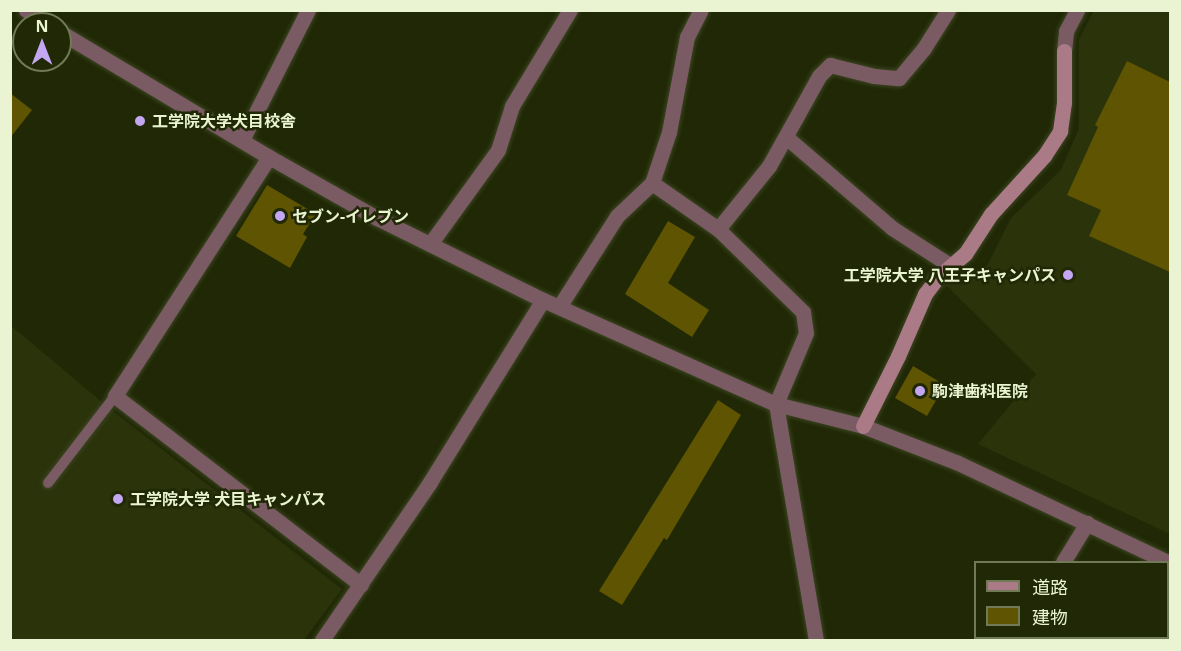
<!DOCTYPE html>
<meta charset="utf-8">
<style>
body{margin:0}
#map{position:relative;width:1181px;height:651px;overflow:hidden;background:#202805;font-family:"Noto Sans","Noto Sans JP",sans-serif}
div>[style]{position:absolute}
.built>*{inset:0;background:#2b330b}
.building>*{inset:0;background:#5e5402}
.roads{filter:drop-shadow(0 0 2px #3c4522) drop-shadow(0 0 2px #3c4522)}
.lane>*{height:10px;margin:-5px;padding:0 5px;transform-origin:5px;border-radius:5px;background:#7a5b63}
.street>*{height:15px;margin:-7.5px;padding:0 7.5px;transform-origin:7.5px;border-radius:7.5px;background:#7a5b63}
.secondary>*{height:15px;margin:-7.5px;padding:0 7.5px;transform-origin:7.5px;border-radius:7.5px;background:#aa7a87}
.dots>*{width:16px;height:16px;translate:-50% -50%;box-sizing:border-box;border:3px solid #202805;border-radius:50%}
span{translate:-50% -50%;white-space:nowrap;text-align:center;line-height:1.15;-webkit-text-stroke:5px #202805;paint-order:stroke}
.poi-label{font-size:16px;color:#eaf4d2;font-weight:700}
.left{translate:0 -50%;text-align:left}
.right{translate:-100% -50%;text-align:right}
.frame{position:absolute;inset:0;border:12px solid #eaf4d2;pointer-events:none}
.legend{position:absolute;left:974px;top:561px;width:195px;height:78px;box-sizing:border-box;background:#202805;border:2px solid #717a57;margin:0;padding:8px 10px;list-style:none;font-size:18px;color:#eaf4d2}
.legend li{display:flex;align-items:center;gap:12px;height:30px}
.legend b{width:30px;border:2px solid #717a57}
.north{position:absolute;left:12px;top:12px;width:60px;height:60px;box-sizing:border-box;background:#202805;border:2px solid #717a57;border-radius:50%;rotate:0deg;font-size:16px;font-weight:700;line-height:24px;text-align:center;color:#eaf4d2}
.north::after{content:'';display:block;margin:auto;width:21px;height:27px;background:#c3a7f2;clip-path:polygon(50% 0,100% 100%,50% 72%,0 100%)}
</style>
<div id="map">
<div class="built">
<div style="clip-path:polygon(1094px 10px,1170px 11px,1170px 534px,978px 444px,1036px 374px,946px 285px,987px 266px,1011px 218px,1061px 170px,1079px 129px,1079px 39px)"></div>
<div style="clip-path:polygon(10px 325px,109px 408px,342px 589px,304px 640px,11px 640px)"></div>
</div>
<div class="building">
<div style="clip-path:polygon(1127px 61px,1170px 82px,1170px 272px,1089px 236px,1101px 210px,1067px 195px,1098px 127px,1095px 125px)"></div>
<div style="clip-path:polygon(10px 93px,32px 110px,10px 138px)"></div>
<div style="clip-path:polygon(267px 185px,316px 214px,303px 234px,307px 237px,290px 268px,236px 236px)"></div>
<div style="clip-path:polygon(668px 221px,695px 237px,668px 283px,709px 310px,692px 337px,625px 294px)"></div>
<div style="clip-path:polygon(913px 366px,945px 385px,927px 416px,895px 398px)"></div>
<div style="clip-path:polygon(718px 400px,741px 415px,667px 540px,664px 538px,622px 605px,599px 591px)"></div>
</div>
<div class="roads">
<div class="lane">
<div style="left:48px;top:483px;width:110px;rotate:-52.4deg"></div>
</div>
<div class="street">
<div style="left:26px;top:10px;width:26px;rotate:32deg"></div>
<div style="left:60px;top:32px;width:244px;rotate:30.9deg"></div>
<div style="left:269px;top:157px;width:124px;rotate:29.5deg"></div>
<div style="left:377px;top:218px;width:185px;rotate:26.3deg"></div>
<div style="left:543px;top:300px;width:255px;rotate:24.1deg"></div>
<div style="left:776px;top:404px;width:90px;rotate:14.2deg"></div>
<div style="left:863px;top:426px;width:100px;rotate:21.2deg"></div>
<div style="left:956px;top:462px;width:237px;rotate:25.3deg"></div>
<div style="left:1064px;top:51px;width:20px;rotate:-84deg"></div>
<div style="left:1066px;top:31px;width:24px;rotate:-62deg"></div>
<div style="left:786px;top:137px;width:140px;rotate:40.6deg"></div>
<div style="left:892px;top:228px;width:70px;rotate:32.8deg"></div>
<div style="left:242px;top:140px;width:146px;rotate:-63.1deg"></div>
<div style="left:269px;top:157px;width:284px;rotate:122.8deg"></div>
<div style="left:115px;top:396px;width:310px;rotate:37.5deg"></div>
<div style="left:652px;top:183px;width:54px;rotate:-71.6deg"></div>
<div style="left:669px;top:132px;width:97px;rotate:-79.3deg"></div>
<div style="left:687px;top:37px;width:30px;rotate:-63deg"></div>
<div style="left:718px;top:229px;width:81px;rotate:-51deg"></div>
<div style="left:769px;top:166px;width:103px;rotate:-60.9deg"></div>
<div style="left:819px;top:76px;width:16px;rotate:-45deg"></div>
<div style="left:830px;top:65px;width:45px;rotate:14deg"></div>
<div style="left:874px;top:76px;width:25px;rotate:5deg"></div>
<div style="left:899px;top:78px;width:39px;rotate:-50deg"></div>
<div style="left:924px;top:48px;width:45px;rotate:-57.7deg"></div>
<div style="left:430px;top:244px;width:116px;rotate:-54.1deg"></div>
<div style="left:498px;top:150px;width:46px;rotate:-72.3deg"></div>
<div style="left:512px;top:106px;width:112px;rotate:-58.9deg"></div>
<div style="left:559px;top:307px;width:108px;rotate:-57.5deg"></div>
<div style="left:617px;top:216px;width:48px;rotate:-43.3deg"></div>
<div style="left:652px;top:183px;width:80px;rotate:34.9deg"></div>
<div style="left:718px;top:229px;width:119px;rotate:44.3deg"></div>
<div style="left:803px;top:312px;width:21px;rotate:82deg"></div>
<div style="left:806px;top:333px;width:77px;rotate:112.9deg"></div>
<div style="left:776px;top:404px;width:239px;rotate:80.4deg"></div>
<div style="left:1063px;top:562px;width:46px;rotate:-58.4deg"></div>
<div style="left:1168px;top:625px;width:4px;rotate:-63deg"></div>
<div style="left:322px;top:640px;width:191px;rotate:-55.6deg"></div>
<div style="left:430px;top:482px;width:214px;rotate:-58.2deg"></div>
<div style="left:1017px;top:640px;width:3px;rotate:-45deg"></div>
<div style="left:1156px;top:640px;width:3px;rotate:-45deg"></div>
</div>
<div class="secondary">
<div style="left:863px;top:426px;width:78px;rotate:-63.4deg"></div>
<div style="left:898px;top:356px;width:68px;rotate:-66.5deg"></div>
<div style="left:925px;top:294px;width:20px;rotate:-53deg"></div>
<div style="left:937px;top:278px;width:37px;rotate:-41deg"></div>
<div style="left:965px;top:254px;width:48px;rotate:-57deg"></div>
<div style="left:991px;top:214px;width:79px;rotate:-47.6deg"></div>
<div style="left:1044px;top:156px;width:30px;rotate:-57deg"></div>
<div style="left:1060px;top:131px;width:28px;rotate:-82deg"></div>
<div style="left:1064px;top:103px;width:52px;rotate:-90deg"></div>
</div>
</div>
<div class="dots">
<div style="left:140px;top:121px;background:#c3a7f2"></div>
<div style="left:280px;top:216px;background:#c3a7f2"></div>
<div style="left:1068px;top:275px;background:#c3a7f2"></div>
<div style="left:920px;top:391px;background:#c3a7f2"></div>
<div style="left:118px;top:499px;background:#c3a7f2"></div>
</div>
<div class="poi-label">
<span class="left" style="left:152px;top:121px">工学院大学犬目校舎</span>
<span class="left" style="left:292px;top:216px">セブン-イレブン</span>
<span class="right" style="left:1056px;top:275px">工学院大学 八王子キャンパス</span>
<span class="left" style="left:932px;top:391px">駒津歯科医院</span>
<span class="left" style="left:130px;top:499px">工学院大学 犬目キャンパス</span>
</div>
<div class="frame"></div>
<ul class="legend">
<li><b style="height:8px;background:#aa7a87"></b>道路</li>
<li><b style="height:16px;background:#5e5402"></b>建物</li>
</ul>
<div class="north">N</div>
</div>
